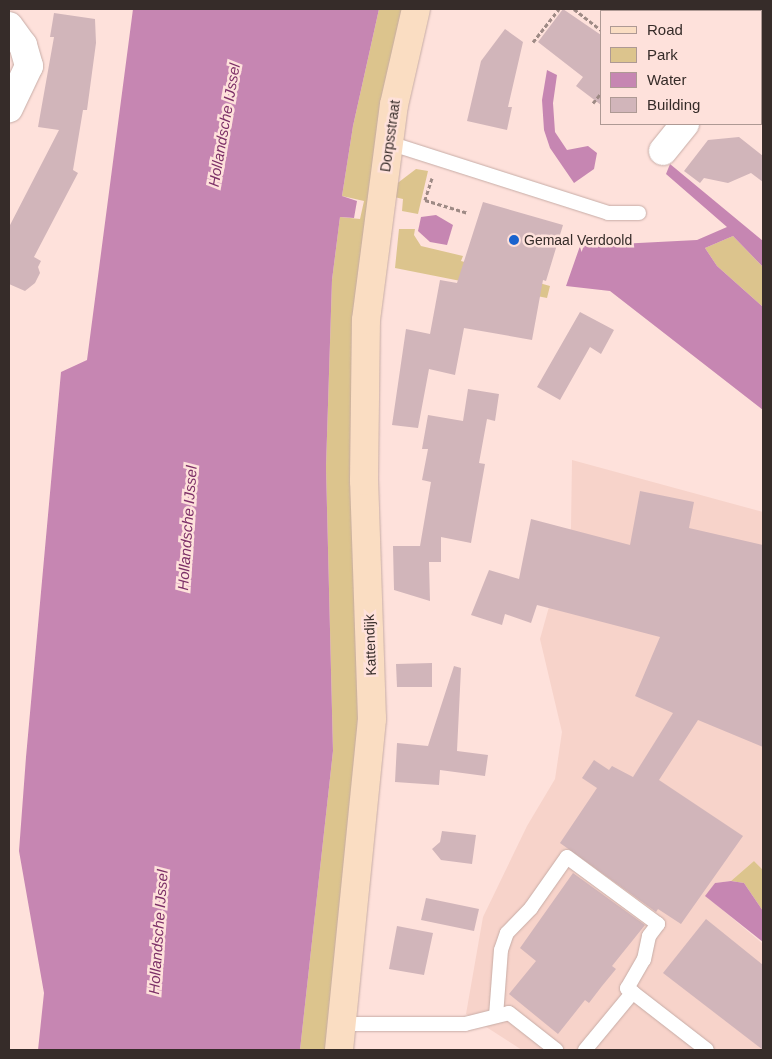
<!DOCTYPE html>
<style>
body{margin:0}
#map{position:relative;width:772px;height:1059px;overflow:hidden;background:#fee1db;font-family:Arial,sans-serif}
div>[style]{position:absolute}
.built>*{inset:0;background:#f7d3ca}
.green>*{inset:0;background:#dcc48d}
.water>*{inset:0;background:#c686b2}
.building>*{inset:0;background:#d1b5ba}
.path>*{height:3px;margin-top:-1.5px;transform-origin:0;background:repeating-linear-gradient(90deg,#9e8a85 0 4px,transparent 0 6.5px)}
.roads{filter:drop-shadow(0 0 1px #c7aca6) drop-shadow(0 0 1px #c7aca6)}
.lane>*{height:14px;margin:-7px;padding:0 7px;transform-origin:7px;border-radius:7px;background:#fff}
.street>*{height:28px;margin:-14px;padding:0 14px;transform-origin:14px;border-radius:14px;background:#fff}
.secondary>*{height:28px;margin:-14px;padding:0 14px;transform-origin:14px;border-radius:14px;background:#faddc2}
.dots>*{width:14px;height:14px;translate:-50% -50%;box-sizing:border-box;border:2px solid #fee1db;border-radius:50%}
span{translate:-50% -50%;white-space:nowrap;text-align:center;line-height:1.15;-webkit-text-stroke:5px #fee1db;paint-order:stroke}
.street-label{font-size:14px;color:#362c29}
.poi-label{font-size:14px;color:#362c29}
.left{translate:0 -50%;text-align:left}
.water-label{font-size:15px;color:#7c2f67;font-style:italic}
.frame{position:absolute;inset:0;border:10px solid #362c29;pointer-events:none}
.legend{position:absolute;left:600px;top:10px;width:162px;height:115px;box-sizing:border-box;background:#fee1db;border:1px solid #ae9994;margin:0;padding:6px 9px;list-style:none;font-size:15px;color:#362c29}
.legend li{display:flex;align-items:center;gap:10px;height:25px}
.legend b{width:25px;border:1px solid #ae9994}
</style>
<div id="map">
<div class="built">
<div style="clip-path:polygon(572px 460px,763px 512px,763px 870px,754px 861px,731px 881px,715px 883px,706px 896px,763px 944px,763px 1050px,522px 1050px,466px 1014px,483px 917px,527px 826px,555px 779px,562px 732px,540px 639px,571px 528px)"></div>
</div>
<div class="green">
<div style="clip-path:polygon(379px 9px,404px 9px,384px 88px,355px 788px,326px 1050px,300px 1050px,333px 751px,326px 467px,332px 280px,340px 217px,360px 219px,364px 201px,342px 196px,353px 126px)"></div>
<div style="clip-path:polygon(416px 169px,428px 171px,418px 214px,402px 211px,403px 199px,394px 197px,395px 185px)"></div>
<div style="clip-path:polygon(399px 229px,415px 229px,414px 235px,421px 246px,463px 256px,461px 261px,550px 286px,547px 298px,395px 268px)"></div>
<div style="clip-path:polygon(733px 236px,763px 267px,763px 307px,717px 266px,705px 248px)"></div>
<div style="clip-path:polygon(754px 861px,763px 870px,763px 911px,744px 883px,731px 881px)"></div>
</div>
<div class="water">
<div style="clip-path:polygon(133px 9px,379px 9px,353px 126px,342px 196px,357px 201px,354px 218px,340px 217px,332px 280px,326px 467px,333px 751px,300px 1050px,38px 1050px,44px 993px,19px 851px,26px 757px,61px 372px,87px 360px)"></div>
<div style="clip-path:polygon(547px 70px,557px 75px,553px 103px,555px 132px,567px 150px,588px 146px,597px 153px,594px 169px,574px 183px,550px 148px,544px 130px,542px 100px)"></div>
<div style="clip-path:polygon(670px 164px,763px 241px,763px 267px,733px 236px,705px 248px,717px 266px,763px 307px,763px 410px,610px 291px,566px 286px,580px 246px,697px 240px,727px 227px,666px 174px)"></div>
<div style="clip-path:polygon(436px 215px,453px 225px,447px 245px,430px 242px,418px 231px,421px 217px)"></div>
<div style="clip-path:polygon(731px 881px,744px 883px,763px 911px,763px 942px,705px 896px,715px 883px)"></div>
</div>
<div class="building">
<div style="clip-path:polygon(563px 9px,601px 35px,601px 105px,576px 86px,583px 77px,538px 42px)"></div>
<div style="clip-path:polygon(54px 13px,95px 19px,96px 43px,87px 110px,83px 110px,73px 170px,78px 173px,34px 257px,41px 261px,38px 267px,40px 273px,35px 283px,25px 291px,9px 284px,9px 227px,59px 130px,38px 127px,54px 37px,50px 37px)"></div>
<div style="clip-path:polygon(505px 29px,523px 42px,508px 107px,512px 107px,507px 130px,467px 121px,481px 61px)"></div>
<div style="clip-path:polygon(739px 137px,763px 156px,763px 182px,751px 173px,728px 183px,704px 178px,700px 183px,684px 171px,708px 140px)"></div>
<div style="clip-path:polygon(483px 202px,563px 225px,546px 281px,543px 280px,532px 340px,464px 328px,455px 375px,429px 369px,418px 428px,392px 425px,406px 329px,430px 334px,440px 280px,457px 283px)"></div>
<div style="clip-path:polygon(580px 312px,614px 330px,601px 354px,590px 347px,560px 400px,537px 387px)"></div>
<div style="clip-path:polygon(468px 389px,499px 394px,495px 421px,487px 419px,479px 463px,485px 464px,471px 543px,441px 537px,441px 562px,429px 562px,430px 601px,394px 590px,393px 546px,420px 546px,431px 482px,422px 480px,428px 449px,422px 449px,428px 415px,463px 421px)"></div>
<div style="clip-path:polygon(640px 491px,694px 502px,689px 528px,763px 545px,763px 747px,698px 720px,659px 780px,743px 836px,681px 924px,658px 909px,656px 912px,560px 843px,597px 788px,582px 778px,594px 760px,609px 770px,612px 766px,633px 777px,673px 713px,635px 696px,660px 637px,537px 605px,531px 623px,505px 614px,502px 625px,471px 615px,489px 570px,519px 579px,531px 519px,630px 545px)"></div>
<div style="clip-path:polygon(432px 663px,432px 687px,397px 687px,396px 664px)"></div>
<div style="clip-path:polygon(454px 666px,461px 668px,457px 751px,488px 755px,485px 776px,440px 770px,439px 785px,395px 782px,397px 743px,428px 746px)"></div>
<div style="clip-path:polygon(442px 831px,476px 835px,472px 864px,441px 860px,432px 849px,440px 842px)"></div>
<div style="clip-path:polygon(573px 873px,645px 925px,612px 966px,616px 969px,602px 986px,589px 1003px,585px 1000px,558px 1034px,509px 994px,536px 961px,520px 948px)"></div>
<div style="clip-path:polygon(426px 898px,479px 909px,474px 931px,421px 920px)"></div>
<div style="clip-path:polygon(706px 919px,763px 965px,763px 1050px,663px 973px)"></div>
<div style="clip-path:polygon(397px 926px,433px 933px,424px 975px,389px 969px)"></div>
</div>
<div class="path">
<div style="left:574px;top:9px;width:34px;rotate:38deg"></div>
<div style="left:533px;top:42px;width:42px;rotate:-51.8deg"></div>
<div style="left:593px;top:103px;width:13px;rotate:-51deg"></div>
<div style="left:432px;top:178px;width:23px;rotate:108deg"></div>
<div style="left:425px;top:200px;width:45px;rotate:16.8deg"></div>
</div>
<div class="roads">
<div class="lane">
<div style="left:389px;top:143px;width:230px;rotate:17.7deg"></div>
<div style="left:608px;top:213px;width:31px"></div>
<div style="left:496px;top:1016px;width:66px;rotate:-85.7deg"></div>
<div style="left:501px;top:950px;width:18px;rotate:-71deg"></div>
<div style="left:507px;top:933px;width:35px;rotate:-46deg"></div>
<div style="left:531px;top:908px;width:62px;rotate:-54.8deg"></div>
<div style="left:567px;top:857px;width:113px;rotate:36.4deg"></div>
<div style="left:658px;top:924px;width:15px;rotate:127deg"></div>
<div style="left:649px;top:936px;width:24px;rotate:102deg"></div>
<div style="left:644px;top:959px;width:34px;rotate:120deg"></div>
<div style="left:627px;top:988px;width:101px;rotate:37.8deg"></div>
<div style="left:340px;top:1024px;width:125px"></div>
<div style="left:465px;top:1024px;width:45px;rotate:-14deg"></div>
<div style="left:509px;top:1013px;width:60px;rotate:38.2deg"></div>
<div style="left:585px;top:1050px;width:75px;rotate:-50.4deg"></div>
</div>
<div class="street">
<div style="left:9px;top:26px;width:24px;rotate:54deg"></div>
<div style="left:23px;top:45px;width:22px;rotate:74deg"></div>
<div style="left:29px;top:66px;width:47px;rotate:115.5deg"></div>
<div style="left:761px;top:28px;width:4px;rotate:-56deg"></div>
<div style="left:761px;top:105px;width:3px;rotate:45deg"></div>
<div style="left:663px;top:151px;width:35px;rotate:-51deg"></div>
</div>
<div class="secondary">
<div style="left:339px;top:1050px;width:333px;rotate:-84.3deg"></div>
<div style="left:372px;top:719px;width:238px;rotate:-91.9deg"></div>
<div style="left:364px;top:481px;width:161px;rotate:-89.3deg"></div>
<div style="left:366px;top:320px;width:217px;rotate:-82.6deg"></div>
<div style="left:394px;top:105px;width:98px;rotate:-77.1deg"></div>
</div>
</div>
<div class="dots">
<div style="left:514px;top:240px;background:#1a63ce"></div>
</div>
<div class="street-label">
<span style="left:390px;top:136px;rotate:-82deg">Dorpsstraat</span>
<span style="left:370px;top:645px;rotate:-92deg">Kattendijk</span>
</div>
<div class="poi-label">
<span class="left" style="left:524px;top:240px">Gemaal Verdoold</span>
</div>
<div class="water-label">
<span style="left:224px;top:125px;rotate:-80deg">Hollandsche IJssel</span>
<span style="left:187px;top:528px;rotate:-86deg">Hollandsche IJssel</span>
<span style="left:158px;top:932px;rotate:-86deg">Hollandsche IJssel</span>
</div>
<div class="frame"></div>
<ul class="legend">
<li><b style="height:6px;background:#faddc2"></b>Road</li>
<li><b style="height:14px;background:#dcc48d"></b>Park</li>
<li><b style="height:14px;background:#c686b2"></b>Water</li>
<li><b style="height:14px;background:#d1b5ba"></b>Building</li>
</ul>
</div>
